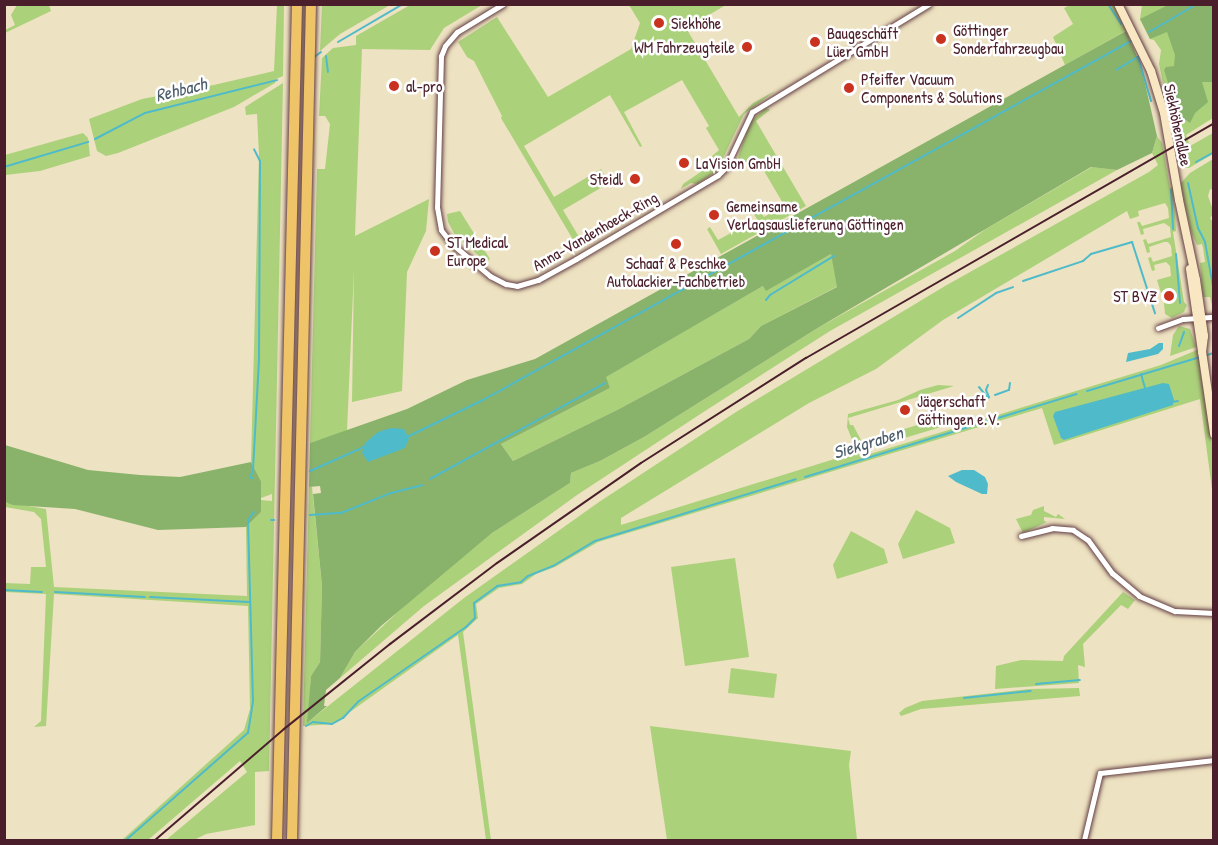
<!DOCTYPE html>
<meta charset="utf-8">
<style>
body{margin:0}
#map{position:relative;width:1218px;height:845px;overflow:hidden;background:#ede2c1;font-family:"Patrick Hand",sans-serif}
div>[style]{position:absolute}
.green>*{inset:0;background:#acd17b}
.forest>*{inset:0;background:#89b36b}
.water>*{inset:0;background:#4fbbca}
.stream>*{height:2px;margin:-1px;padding:0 1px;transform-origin:1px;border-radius:1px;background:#4fbbca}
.roads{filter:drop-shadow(0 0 2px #623c42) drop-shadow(0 0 2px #623c42)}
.minor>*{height:5px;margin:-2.5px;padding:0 2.5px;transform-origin:2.5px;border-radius:2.5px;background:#fff}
.secondary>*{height:8px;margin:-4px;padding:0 4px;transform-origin:4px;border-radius:4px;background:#f9e7c3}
.motorway>*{height:10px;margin:-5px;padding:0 5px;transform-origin:5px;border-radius:5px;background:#efc469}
.rail>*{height:2px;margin:-1px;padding:0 1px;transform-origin:1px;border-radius:1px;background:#4a1f2b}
.dots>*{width:16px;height:16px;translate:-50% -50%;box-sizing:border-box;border:3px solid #fff;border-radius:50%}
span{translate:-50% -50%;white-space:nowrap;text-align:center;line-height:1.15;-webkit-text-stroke:5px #fff;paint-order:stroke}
.poi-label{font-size:16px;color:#4a1f2b}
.left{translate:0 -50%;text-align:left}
.right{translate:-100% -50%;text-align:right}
.street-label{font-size:16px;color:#4a1f2b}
.water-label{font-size:18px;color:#4c5d6b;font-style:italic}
.frame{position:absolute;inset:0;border:6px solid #4a1f2b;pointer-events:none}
</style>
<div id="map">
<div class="green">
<div style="clip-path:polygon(17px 5px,49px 5px,51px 11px,5px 33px,5px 30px,15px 25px,11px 15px)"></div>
<div style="clip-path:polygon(277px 5px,284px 5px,283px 76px,276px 79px,275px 83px,234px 107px,118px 153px,106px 156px,97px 151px,89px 119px,142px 99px,205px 87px,274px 71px)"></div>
<div style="clip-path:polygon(322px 5px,322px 4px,390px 5px,340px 34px,320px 51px)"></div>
<div style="clip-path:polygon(410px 5px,482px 5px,444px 28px,430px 50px,362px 49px,355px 236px,429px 199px,426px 231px,407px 272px,402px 391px,352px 402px,354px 270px,347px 431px,310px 443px,317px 169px,325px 169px,330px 124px,325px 116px,319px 116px,322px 58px,333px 48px,356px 45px,356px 36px)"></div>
<div style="clip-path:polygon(629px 5px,726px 5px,686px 28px,739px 117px,753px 103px,775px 91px,744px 114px,717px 171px,697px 184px,691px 183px,681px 189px,683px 184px,702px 171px,692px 154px,703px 167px,714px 160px,712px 156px,719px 150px,706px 128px,709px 126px,682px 80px,624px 112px,642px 146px,640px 147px,610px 95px,524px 146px,554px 197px,601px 169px,609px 183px,563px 210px,579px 237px,614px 217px,621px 224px,580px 248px,575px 243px,501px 118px,502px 116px,474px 61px,467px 57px,458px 42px,497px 17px,548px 97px,631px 49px,640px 23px)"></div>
<div style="clip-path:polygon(1070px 5px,1114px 5px,1129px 29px,1065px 65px,1053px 37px,1073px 24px,1064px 8px)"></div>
<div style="clip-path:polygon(1142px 5px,1213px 5px,1213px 118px,1186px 135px,1190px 146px,1213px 133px,1213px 154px,1189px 168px,1181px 168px,1159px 64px,1161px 50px,1154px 40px,1150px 39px,1140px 19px)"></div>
<div style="clip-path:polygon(283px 83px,269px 771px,255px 772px,255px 825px,206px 834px,194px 840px,166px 840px,247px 772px,240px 761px,148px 840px,122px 840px,244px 730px,250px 709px,248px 606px,54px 594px,46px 726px,34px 727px,41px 721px,46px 594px,5px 592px,4px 583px,30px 584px,31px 567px,46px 567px,41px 519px,34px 512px,5px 507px,4px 502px,46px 509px,54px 587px,247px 596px,246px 527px,261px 512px,261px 500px,272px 501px,272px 494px,261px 498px,261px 481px,251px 462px,259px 155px,257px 114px,246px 115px,245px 107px)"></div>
<div style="clip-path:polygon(766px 108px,770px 110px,756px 121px,806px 206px,721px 254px,707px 229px,710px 227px,718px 240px,757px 219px,752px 211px,758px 207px,764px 217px,784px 205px,760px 164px,745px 162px,740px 172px,734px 169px,750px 122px)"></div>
<div style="clip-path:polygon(83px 133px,88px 138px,90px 156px,40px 171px,5px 175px,5px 155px)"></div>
<div style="clip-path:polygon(1157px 136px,1162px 143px,1170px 188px,1173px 186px,1176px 231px,1173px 232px,1184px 302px,1187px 305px,1184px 312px,1172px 318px,1165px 314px,1164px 303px,1174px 299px,1171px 288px,1161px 293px,1157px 280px,1171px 276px,1170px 266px,1166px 262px,1154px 265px,1155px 270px,1152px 271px,1148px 258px,1151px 257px,1153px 262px,1172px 256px,1171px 246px,1168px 242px,1164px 242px,1149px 247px,1150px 252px,1147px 253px,1143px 240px,1146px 239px,1148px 244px,1171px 237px,1170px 227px,1164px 223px,1143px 229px,1144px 234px,1141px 235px,1137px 222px,1140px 222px,1142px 226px,1169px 218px,1168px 208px,1165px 203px,1138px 211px,1139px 216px,1130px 219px,1127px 211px,943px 320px,876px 369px,809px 403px,621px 518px,621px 525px,857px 452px,847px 427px,848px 414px,898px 400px,920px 390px,938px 385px,954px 386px,848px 418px,850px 425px,853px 425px,862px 442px,940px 418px,951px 424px,858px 452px,860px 457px,1161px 365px,1197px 350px,1213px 450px,1213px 497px,1200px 399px,1054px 445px,1042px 408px,598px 542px,555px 567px,536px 574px,522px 584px,499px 588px,476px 604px,478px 618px,463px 632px,491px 840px,486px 840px,458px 635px,333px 724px,303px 726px,309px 487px,312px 487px,322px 586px,320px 662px,311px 676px,308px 722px,464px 598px,599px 502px,736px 412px,945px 286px,1149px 172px,1158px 165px,1152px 153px)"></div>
<div style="clip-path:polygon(1213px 159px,1213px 195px,1213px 190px,1210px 189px,1208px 196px,1214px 213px,1210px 218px,1214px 224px,1213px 309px,1210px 297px,1203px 297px,1200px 263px,1205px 262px,1203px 248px,1202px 244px,1197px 245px,1191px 231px,1180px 184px,1190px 173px)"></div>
<div style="clip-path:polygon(1092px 167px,1117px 170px,830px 331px,705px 411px,577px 495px,424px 606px,340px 678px,355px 652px,416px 595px,492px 533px,570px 483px,571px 473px,600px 461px,644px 437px,816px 329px,955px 251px,986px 229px)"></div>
<div style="clip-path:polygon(460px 211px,490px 259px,486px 262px,455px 235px,448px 222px,447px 214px)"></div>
<div style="clip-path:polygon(831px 254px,838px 286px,761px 326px,749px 339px,619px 409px,513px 461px,501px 444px,610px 388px,605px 377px,763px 286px,767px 290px)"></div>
<div style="clip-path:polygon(1179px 326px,1190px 329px,1196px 347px,1170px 356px,1173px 335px)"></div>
<div style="clip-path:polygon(1044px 506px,1044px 511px,1056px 517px,1058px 514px,1065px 519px,1044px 517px,1044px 521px,1047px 522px,1023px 533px,1016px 519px,1031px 515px,1033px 510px)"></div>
<div style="clip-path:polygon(916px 510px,950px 528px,955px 543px,903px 559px,898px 544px)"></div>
<div style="clip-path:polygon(851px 531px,884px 549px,888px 563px,837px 579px,833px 565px)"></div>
<div style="clip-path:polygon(735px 558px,749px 657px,685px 666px,671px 567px)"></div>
<div style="clip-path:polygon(1123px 592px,1135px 600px,1128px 609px,1121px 605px,1083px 644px,1085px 667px,1078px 665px,1079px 683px,995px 689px,996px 666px,1021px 660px,1063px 661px,1064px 656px)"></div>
<div style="clip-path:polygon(731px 668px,777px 674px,774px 698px,728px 693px)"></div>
<div style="clip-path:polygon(1079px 688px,1080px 696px,921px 709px,901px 716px,899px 713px,905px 708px,922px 701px,1029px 689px)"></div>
<div style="clip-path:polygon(650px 726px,851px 751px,849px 765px,857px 840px,667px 840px)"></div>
</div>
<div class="forest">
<div style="clip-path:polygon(1168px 5px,1213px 5px,1213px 82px,1202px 82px,1208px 102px,1195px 113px,1190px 123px,1178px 115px,1164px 70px,1166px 67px,1174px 66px,1175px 55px,1167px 32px,1150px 39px,1140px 19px)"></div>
<div style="clip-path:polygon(evenodd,1126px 31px,1141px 66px,1157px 136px,1152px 153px,1117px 170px,1091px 167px,816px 329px,644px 437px,600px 461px,571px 473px,570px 483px,492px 533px,381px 626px,355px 652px,340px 678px,326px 690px,324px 706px,327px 706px,307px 723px,311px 676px,320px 662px,322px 586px,313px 494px,321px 493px,320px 486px,309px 487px,310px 443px,407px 409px,467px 380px,535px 359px,1126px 31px,831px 254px,837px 287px,761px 326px,749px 339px,619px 409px,513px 461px,501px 444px,610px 388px,606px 377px,763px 286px,766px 291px,831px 254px)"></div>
<div style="clip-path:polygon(5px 445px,88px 470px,140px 475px,180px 477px,251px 462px,261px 481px,261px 512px,246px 527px,158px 530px,75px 509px,13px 505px,5px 502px)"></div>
</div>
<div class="water">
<div style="clip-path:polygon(1159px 343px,1163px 343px,1163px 349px,1158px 354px,1126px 362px,1128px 353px,1150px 349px)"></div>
<div style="clip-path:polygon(1163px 383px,1169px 384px,1174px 400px,1173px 405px,1064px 440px,1061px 438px,1053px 416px,1055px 412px)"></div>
<div style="clip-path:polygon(391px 428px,404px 429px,409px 439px,405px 448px,368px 462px,362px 453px,365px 443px,378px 432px)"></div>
<div style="clip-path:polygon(962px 470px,974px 470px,985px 477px,988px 484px,987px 494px,982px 494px,956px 482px,948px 476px)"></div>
</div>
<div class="stream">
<div style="left:1108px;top:4px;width:24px;rotate:57deg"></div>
<div style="left:1149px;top:32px;width:56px;rotate:-30.3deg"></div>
<div style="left:338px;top:42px;width:75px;rotate:-30.3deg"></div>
<div style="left:326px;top:56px;width:16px;rotate:83deg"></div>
<div style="left:313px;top:58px;width:10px;rotate:-37deg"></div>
<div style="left:1116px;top:70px;width:26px;rotate:-31deg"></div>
<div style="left:1138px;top:57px;width:46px;rotate:73.5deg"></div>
<div style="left:1170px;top:100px;width:25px;rotate:81deg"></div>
<div style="left:95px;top:139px;width:56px;rotate:-27.5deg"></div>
<div style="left:145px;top:113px;width:136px;rotate:-14deg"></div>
<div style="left:1196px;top:162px;width:21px;rotate:-29deg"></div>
<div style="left:4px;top:167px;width:88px;rotate:-16.6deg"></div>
<div style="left:1188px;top:183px;width:46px;rotate:77.5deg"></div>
<div style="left:1198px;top:228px;width:16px;rotate:63deg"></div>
<div style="left:1205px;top:242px;width:51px;rotate:79.8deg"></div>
<div style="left:1171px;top:190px;width:39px;rotate:87deg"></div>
<div style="left:1176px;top:254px;width:49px;rotate:85.3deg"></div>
<div style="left:1023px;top:281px;width:63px;rotate:-18.4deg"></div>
<div style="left:1083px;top:261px;width:11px;rotate:-41deg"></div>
<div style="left:1091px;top:254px;width:43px;rotate:-16.3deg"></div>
<div style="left:1132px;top:242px;width:75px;rotate:72.1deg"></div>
<div style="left:766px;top:300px;width:6px;rotate:-51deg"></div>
<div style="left:770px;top:295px;width:75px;rotate:-31.4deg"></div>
<div style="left:958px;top:318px;width:45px;rotate:-33.3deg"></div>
<div style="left:996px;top:293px;width:18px;rotate:-19deg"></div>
<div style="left:1179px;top:346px;width:15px;rotate:-70deg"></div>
<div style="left:1141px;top:374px;width:18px;rotate:74deg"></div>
<div style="left:988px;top:385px;width:5px;rotate:112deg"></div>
<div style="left:986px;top:390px;width:8px;rotate:67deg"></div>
<div style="left:979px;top:387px;width:14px;rotate:51deg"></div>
<div style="left:1087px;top:391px;width:133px;rotate:-16.7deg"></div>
<div style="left:995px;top:395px;width:15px;rotate:-20deg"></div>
<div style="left:1009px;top:390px;width:7px;rotate:-82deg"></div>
<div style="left:1172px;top:402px;width:6px;rotate:-9deg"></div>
<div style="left:407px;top:437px;width:85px;rotate:-26deg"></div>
<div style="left:483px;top:400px;width:741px;rotate:-28.99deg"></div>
<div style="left:310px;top:471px;width:59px;rotate:-24deg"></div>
<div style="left:805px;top:477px;width:284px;rotate:-17deg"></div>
<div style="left:253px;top:478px;width:3px;rotate:180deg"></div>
<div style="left:250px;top:478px;width:9px;rotate:-69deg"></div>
<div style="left:253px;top:470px;width:112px;rotate:-86.9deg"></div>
<div style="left:259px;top:358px;width:197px;rotate:-89.7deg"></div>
<div style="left:260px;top:161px;width:13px;rotate:-117deg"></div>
<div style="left:430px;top:479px;width:200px;rotate:-28.7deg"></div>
<div style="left:310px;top:515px;width:31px;rotate:-4deg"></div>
<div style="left:341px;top:513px;width:54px;rotate:-21.8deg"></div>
<div style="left:391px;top:493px;width:32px;rotate:-14deg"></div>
<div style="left:271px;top:520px;width:3px"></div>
<div style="left:4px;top:590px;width:38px;rotate:3deg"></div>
<div style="left:55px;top:592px;width:90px;rotate:3.2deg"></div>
<div style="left:150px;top:597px;width:99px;rotate:2.9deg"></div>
<div style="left:1036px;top:684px;width:44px;rotate:-5.2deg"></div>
<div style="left:964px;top:698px;width:67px;rotate:-6deg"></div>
<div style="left:306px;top:726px;width:8px;rotate:-30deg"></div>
<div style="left:313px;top:722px;width:19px;rotate:6deg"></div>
<div style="left:332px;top:724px;width:13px;rotate:-29deg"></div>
<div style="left:343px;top:718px;width:23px;rotate:-47deg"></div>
<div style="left:359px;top:701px;width:130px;rotate:-34.7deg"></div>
<div style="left:466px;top:627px;width:13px;rotate:-45deg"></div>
<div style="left:475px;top:618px;width:15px;rotate:-94deg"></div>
<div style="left:474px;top:603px;width:29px;rotate:-36deg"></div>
<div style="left:497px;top:586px;width:24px;rotate:-9deg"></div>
<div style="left:521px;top:582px;width:9px;rotate:-41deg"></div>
<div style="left:528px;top:576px;width:27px;rotate:-22deg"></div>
<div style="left:553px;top:566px;width:49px;rotate:-30.8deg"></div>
<div style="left:595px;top:541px;width:210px;rotate:-17.1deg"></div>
<div style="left:126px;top:840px;width:162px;rotate:-41.3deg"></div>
<div style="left:248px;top:733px;width:32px;rotate:-81deg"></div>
<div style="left:253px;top:701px;width:181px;rotate:-91.6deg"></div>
<div style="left:248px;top:520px;width:10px;rotate:-53deg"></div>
</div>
<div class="roads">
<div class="minor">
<div style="left:503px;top:4px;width:54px;rotate:148.7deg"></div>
<div style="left:457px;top:32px;width:18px;rotate:131deg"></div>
<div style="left:445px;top:46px;width:11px;rotate:112deg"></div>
<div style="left:441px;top:56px;width:151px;rotate:91.5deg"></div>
<div style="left:437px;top:207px;width:23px;rotate:80deg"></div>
<div style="left:441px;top:230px;width:18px;rotate:52deg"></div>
<div style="left:452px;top:244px;width:50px;rotate:40.1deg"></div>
<div style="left:490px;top:276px;width:18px;rotate:27deg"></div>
<div style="left:506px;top:284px;width:11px;rotate:10deg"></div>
<div style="left:517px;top:286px;width:22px;rotate:-16deg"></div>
<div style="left:538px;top:280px;width:43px;rotate:-28.9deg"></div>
<div style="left:576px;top:259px;width:165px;rotate:-30.6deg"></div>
<div style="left:718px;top:175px;width:11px;rotate:-45deg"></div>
<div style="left:726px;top:167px;width:61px;rotate:-64.7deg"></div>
<div style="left:752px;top:112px;width:207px;rotate:-31.4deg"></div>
<div style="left:1158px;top:328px;width:27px;rotate:-20deg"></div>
<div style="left:1183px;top:319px;width:31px;rotate:-4deg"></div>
<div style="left:1021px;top:536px;width:32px;rotate:-14deg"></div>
<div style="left:1052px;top:528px;width:21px;rotate:5deg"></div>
<div style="left:1073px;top:530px;width:18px;rotate:34deg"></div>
<div style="left:1088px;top:540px;width:41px;rotate:54deg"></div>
<div style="left:1112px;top:573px;width:35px;rotate:40deg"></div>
<div style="left:1139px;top:596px;width:39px;rotate:23deg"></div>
<div style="left:1175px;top:611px;width:39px;rotate:3deg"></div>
<div style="left:1084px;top:840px;width:69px;rotate:-76.6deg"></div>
<div style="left:1100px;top:773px;width:115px;rotate:-6.5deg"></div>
</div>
<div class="secondary">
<div style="left:1118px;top:4px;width:75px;rotate:63.8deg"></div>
<div style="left:1151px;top:71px;width:44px;rotate:72.8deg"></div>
<div style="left:1164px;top:113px;width:88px;rotate:80.2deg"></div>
<div style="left:1179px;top:200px;width:82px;rotate:78deg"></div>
<div style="left:1196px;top:280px;width:57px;rotate:81.9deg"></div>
<div style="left:1204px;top:336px;width:16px;rotate:97deg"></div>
<div style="left:1190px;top:269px;width:167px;rotate:81.7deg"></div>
</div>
<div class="motorway">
<div style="left:277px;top:840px;width:836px;rotate:-88.63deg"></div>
<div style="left:292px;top:840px;width:836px;rotate:-88.7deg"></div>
</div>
</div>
<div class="rail">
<div style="left:155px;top:840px;width:170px;rotate:-40.7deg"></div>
<div style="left:284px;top:729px;width:136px;rotate:-38.7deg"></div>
<div style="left:390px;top:644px;width:134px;rotate:-37.1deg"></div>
<div style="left:497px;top:563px;width:175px;rotate:-34.8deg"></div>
<div style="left:641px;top:463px;width:196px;rotate:-32.5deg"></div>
<div style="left:806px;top:358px;width:471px;rotate:-29.9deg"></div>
</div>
<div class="dots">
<div style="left:659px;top:23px;background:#c8321e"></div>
<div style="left:941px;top:39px;background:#c8321e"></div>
<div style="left:815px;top:42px;background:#c8321e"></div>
<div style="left:747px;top:47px;background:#c8321e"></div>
<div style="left:394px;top:86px;background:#c8321e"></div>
<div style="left:849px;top:88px;background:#c8321e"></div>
<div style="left:684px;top:163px;background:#c8321e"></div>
<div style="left:635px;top:179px;background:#c8321e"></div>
<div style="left:714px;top:215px;background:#c8321e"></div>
<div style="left:676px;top:244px;background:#c8321e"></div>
<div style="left:435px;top:251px;background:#c8321e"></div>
<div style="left:1169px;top:296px;background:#c8321e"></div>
<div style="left:905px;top:410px;background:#c8321e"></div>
</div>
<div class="poi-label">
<span class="left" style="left:671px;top:23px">Siekhöhe</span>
<span class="left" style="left:953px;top:39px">Göttinger<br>Sonderfahrzeugbau</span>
<span class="left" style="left:827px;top:42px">Baugeschäft<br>Lüer GmbH</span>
<span class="right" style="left:735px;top:47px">WM Fahrzeugteile</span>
<span class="left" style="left:861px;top:88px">Pfeiffer Vacuum<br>Components &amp; Solutions</span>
<span class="left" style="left:406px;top:86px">al-pro</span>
<span class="left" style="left:696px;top:163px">LaVision GmbH</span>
<span class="right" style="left:623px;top:179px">Steidl</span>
<span class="left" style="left:726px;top:215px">Gemeinsame<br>Verlagsauslieferung Göttingen</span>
<span class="left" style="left:447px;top:251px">ST Medical<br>Europe</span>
<span style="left:676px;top:272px">Schaaf &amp; Peschke<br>Autolackier-Fachbetrieb</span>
<span class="right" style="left:1157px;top:296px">ST BVZ</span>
<span class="left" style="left:917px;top:410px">Jägerschaft<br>Göttingen e.V.</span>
</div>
<div class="street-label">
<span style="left:1178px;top:125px;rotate:78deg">Siekhöhenallee</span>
<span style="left:595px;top:231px;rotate:-30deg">Anna-Vandenhoeck-Ring</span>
</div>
<div class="water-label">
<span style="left:181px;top:90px;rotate:-14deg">Rehbach</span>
<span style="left:868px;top:443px;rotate:-17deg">Siekgraben</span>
</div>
<div class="frame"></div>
</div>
